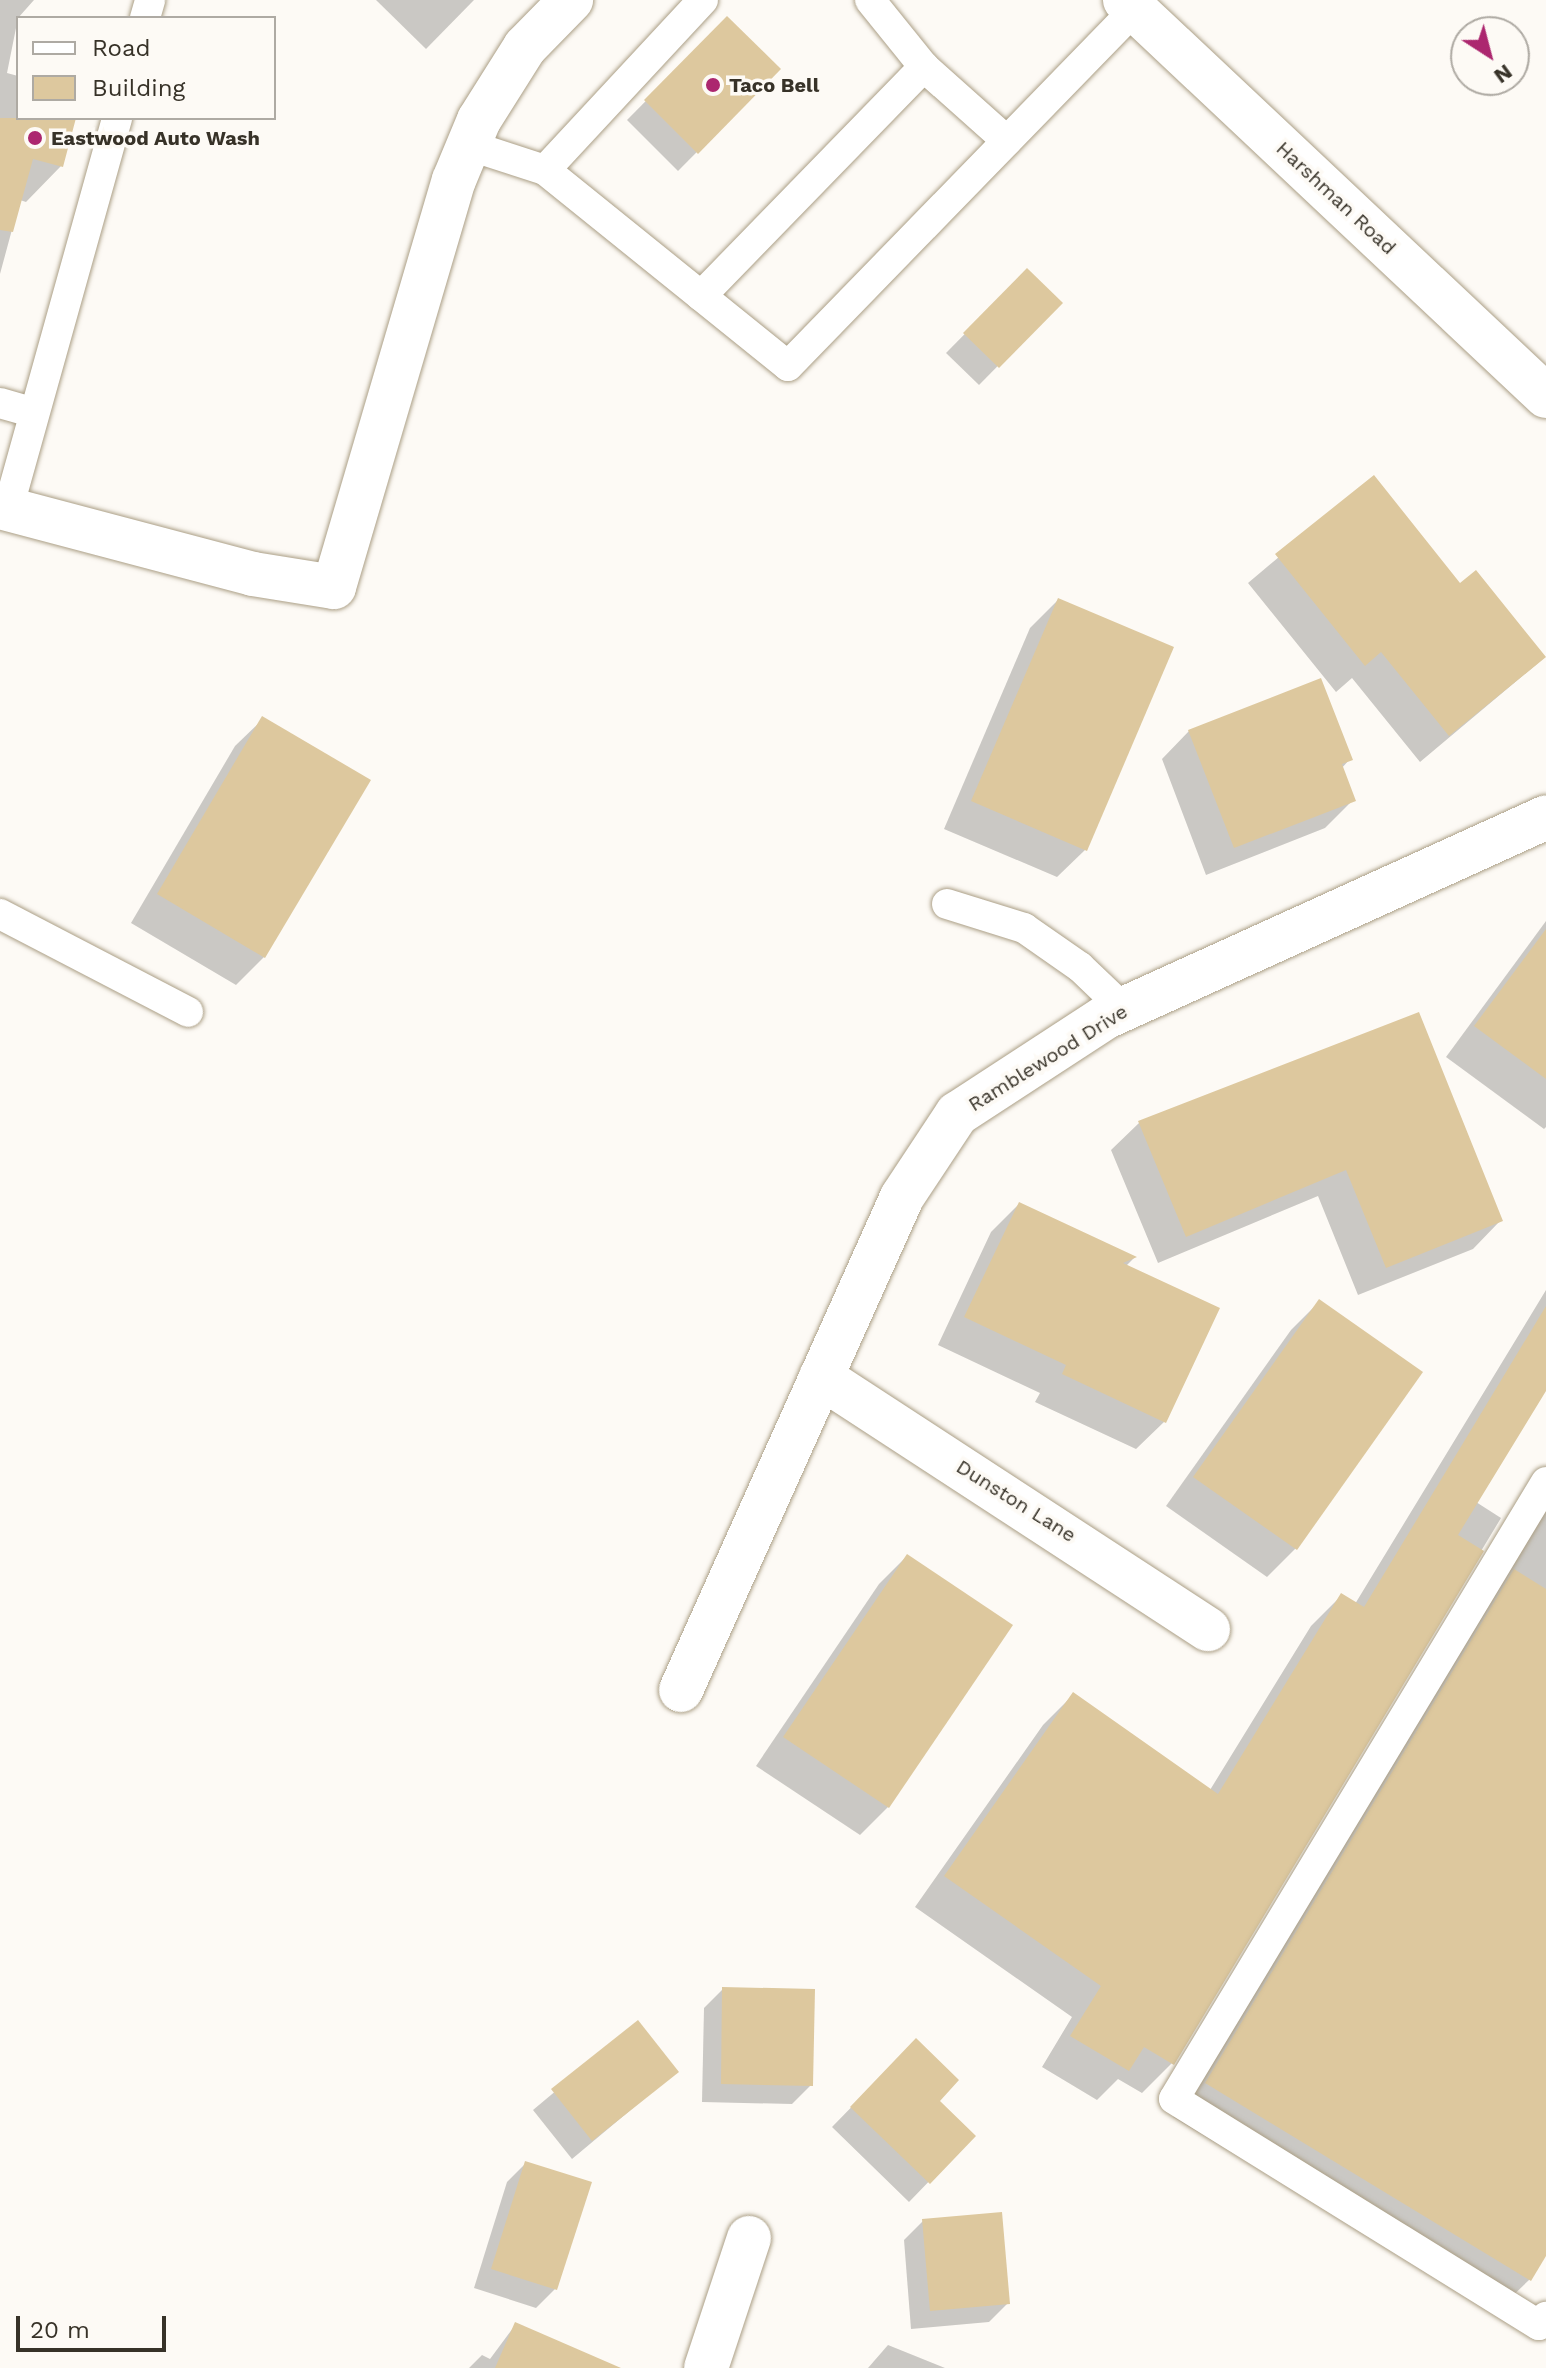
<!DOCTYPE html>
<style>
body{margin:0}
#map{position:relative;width:1546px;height:2368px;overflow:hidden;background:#fdfaf5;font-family:"Work Sans",sans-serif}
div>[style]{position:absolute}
.shadow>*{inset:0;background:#0003}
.building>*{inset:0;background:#ddc89e}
.roads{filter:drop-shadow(0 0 2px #ab9f86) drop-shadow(0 0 2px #ab9f86)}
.lane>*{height:30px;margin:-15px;padding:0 15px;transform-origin:15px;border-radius:15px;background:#fff}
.street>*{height:44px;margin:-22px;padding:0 22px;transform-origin:22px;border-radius:22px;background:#fff}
.primary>*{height:44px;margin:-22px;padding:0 22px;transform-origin:22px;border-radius:22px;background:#fff}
.dots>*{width:22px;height:22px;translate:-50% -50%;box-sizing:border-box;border:4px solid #fdfaf5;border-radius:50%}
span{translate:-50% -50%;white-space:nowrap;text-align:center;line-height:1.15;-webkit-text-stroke:7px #fdfaf5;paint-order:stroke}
.poi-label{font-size:20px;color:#373228;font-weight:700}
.left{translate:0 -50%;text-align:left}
.street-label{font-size:20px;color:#373228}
.legend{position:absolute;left:16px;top:16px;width:260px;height:104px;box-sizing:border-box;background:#fdfaf5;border:2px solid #aeaaa3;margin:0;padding:10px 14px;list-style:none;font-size:24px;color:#373228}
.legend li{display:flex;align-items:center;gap:16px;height:40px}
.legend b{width:40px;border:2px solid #aeaaa3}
.north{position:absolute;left:1450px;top:16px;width:80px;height:80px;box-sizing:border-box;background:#fdfaf5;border:2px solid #aeaaa3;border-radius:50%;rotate:144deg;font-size:22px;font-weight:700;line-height:32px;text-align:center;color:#373228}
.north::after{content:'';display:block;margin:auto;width:28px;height:36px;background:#ac276f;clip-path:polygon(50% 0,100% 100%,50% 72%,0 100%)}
.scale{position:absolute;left:16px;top:2316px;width:150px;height:36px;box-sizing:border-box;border:4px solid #373228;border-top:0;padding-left:10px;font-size:24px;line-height:28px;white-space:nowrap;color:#373228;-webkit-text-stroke:6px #fdfaf5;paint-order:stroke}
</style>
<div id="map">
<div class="shadow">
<div style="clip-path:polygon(0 0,34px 0,18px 18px,7px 73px,18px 76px,18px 118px,74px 118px,61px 166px,26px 202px,20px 200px,0 274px)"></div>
<div style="clip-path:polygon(376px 0,474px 0,426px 49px)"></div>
<div style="clip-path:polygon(727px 19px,779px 69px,678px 171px,627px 120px)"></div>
<div style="clip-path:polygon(1027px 271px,1060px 303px,979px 385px,946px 353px)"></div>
<div style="clip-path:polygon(1373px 478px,1459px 585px,1544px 658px,1420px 762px,1352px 678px,1336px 692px,1248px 583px)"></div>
<div style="clip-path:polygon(1058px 600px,1085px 850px,1057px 877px,944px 829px,1030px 628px)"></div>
<div style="clip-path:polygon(263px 719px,264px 957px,236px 985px,131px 923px,235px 746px)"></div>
<div style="clip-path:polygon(1189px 731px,1350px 759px,1341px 769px,1353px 800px,1325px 828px,1206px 875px,1162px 759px)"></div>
<div style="clip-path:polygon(1546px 921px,1546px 1127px,1544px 1129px,1446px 1057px)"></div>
<div style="clip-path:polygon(1418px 1015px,1500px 1221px,1473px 1249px,1358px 1295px,1318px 1196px,1158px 1263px,1111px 1150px,1139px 1123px)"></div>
<div style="clip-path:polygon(1019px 1204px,1134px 1258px,1126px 1266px,1164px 1422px,1136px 1449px,1035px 1402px,1040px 1393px,938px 1345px,991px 1232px)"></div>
<div style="clip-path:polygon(1546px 1290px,1546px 1387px,1476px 1502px,1501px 1518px,1172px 2063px,1142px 2093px,1118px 2079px,1097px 2100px,1042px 2067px,1072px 2017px,915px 1907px,1043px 1725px,1073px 1695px,1210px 1790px,1311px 1626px,1341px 1596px,1355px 1604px)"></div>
<div style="clip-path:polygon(1319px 1302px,1420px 1373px,1295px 1549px,1267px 1577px,1166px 1506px,1291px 1330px)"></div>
<div style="clip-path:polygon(1546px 1511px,1546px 2252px,1529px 2280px,1496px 2312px,1173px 2117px,1502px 1572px)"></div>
<div style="clip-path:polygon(907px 1556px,1010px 1626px,888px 1807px,860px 1835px,756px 1766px,879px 1584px)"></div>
<div style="clip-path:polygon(723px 1989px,811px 2085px,792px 2104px,702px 2102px,704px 2008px)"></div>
<div style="clip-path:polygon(637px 2023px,676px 2072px,572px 2159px,533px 2110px)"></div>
<div style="clip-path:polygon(916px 2041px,937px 2101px,973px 2136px,909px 2202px,832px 2127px)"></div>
<div style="clip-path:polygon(526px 2163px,555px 2289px,536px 2308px,474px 2288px,507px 2182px)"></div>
<div style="clip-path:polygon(923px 2221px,1008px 2303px,989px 2322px,911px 2329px,904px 2240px)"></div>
<div style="clip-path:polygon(516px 2324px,599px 2368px,469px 2368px,482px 2355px,490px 2359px)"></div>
<div style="clip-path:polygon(888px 2345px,945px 2368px,868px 2368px)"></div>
</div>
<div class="building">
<div style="clip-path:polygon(727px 16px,781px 69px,698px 154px,644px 100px)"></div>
<div style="clip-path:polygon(0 118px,76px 118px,63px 167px,33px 159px,13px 232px,0 230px)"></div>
<div style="clip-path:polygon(1027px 268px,1063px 303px,999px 368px,963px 333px)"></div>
<div style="clip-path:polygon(1374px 475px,1460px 583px,1476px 570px,1546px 657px,1449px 736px,1381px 652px,1365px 666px,1275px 554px)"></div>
<div style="clip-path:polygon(1058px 598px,1174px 647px,1087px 851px,971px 801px)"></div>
<div style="clip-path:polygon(1321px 678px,1353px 760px,1342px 764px,1356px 801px,1234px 848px,1188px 730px)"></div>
<div style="clip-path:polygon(262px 716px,371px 780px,265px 958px,157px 894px)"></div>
<div style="clip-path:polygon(1546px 929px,1546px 1079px,1474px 1026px)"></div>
<div style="clip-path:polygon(1419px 1012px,1503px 1221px,1386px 1268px,1346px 1170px,1186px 1237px,1138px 1121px)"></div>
<div style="clip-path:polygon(1019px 1202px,1137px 1257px,1123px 1263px,1220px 1308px,1166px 1423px,1062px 1374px,1066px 1365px,964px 1317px)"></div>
<div style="clip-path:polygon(1319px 1299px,1423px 1372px,1297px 1550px,1193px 1477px)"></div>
<div style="clip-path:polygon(1546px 1306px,1546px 1391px,1458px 1535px,1484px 1551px,1174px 2065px,1144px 2047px,1129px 2071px,1070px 2036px,1101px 1986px,944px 1876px,1073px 1692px,1218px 1794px,1341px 1593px,1364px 1607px)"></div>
<div style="clip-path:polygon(907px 1554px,1013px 1625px,889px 1808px,783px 1737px)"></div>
<div style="clip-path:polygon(1514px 1569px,1546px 1589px,1546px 2256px,1531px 2281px,1205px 2083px)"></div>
<div style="clip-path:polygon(722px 1987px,815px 1989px,813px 2086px,721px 2084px)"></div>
<div style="clip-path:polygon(638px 2020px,679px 2072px,592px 2141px,551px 2089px)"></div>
<div style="clip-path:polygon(916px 2038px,959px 2080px,940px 2101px,976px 2136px,930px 2184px,850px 2107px)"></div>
<div style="clip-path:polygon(525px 2161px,592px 2182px,557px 2290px,491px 2269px)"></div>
<div style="clip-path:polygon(1002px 2212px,1010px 2304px,930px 2311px,922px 2219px)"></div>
<div style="clip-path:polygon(515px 2322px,621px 2368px,495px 2368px)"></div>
</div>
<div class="roads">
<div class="lane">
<div style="left:870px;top:0;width:86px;rotate:51.1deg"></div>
<div style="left:145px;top:18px;width:19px;rotate:-74deg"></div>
<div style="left:468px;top:145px;width:81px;rotate:18deg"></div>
<div style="left:545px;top:170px;width:312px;rotate:38.9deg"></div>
<div style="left:788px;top:366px;width:498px;rotate:-45.8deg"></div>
<div style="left:545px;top:170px;width:232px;rotate:-47.1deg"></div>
<div style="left:701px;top:296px;width:320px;rotate:-45.8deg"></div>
<div style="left:924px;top:67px;width:111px;rotate:41.7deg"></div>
<div style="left:0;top:403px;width:35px;rotate:16deg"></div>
<div style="left:8px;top:509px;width:406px;rotate:-74.4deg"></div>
<div style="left:947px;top:904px;width:81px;rotate:17.3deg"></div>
<div style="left:1024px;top:928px;width:68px;rotate:34.9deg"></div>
<div style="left:1080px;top:967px;width:61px;rotate:43.7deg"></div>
<div style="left:0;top:914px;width:212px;rotate:27.5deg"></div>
<div style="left:1546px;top:1482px;width:720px;rotate:121.09deg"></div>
<div style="left:1174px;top:2099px;width:429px;rotate:31.8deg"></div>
<div style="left:1539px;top:2325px;width:11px;rotate:-49deg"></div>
</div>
<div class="street">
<div style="left:0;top:507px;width:262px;rotate:14.8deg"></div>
<div style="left:253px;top:574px;width:82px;rotate:9.1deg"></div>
<div style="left:334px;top:587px;width:424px;rotate:-73.6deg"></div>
<div style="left:454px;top:180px;width:65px;rotate:-67.4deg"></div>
<div style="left:479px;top:120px;width:86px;rotate:-57.8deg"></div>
<div style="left:525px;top:47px;width:66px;rotate:-45.6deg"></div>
<div style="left:821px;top:1377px;width:462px;rotate:33.1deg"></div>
<div style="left:681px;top:1690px;width:540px;rotate:-65.85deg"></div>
<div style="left:902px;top:1197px;width:100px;rotate:-56.5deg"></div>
<div style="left:957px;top:1114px;width:178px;rotate:-33.1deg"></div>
<div style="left:1106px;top:1017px;width:483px;rotate:-24.4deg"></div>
<div style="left:706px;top:2368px;width:137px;rotate:-71.7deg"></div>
</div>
<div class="primary">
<div style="left:1125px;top:0;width:578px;rotate:43.25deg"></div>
</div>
</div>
<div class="dots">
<div style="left:713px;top:85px;background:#ac276f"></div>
<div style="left:35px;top:138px;background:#ac276f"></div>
</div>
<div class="poi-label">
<span class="left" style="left:729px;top:85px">Taco Bell</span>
<span class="left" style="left:51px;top:138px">Eastwood Auto Wash</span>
</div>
<div class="street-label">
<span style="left:1336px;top:198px;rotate:43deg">Harshman Road</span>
<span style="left:1048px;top:1058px;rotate:-32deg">Ramblewood Drive</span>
<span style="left:1016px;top:1501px;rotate:32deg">Dunston Lane</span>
</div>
<ul class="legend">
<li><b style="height:10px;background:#fff"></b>Road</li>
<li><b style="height:22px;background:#ddc89e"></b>Building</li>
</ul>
<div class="north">N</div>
<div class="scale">20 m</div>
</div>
